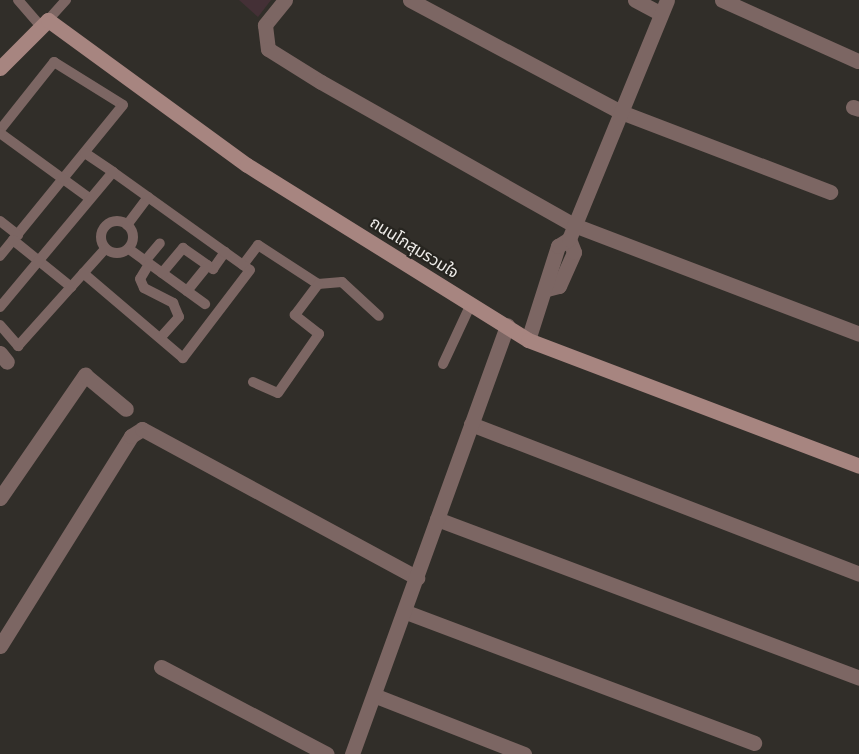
<!DOCTYPE html>
<meta charset="utf-8">
<style>
body{margin:0}
#map{position:relative;width:859px;height:754px;overflow:hidden;background:#312e29;font-family:Figtree,"Noto Sans Thai",sans-serif}
div>[style]{position:absolute}
.education>*{inset:0;background:#443036}
.lane>*{height:10px;margin:-5px;padding:0 5px;transform-origin:5px;border-radius:5px;background:#7c6663}
.lane>.ring{margin:-5px;padding:0;box-sizing:content-box;background:none;border:10px solid #7c6663;border-radius:50%}
.street>*{height:15px;margin:-7.5px;padding:0 7.5px;transform-origin:7.5px;border-radius:7.5px;background:#7c6663}
.secondary>*{height:15px;margin:-7.5px;padding:0 7.5px;transform-origin:7.5px;border-radius:7.5px;background:#a78580}
span{translate:-50% -50%;white-space:nowrap;text-align:center;line-height:1.15;-webkit-text-stroke:4.5px #272520;paint-order:stroke}
.street-label{font-size:16px;color:#efedea}
</style>
<div id="map">
<div class="education">
<div style="clip-path:polygon(239px 0,271px 0,258px 17px)"></div>
</div>
<div class="lane">
<div style="left:18px;top:0;width:33px;rotate:49deg"></div>
<div style="left:48px;top:20px;width:27px;rotate:-48deg"></div>
<div style="left:0;top:130px;width:87px;rotate:-51.5deg"></div>
<div style="left:54px;top:62px;width:81px;rotate:31.9deg"></div>
<div style="left:123px;top:105px;width:195px;rotate:129.2deg"></div>
<div style="left:0;top:133px;width:110px;rotate:36.1deg"></div>
<div style="left:85px;top:153px;width:34px;rotate:34deg"></div>
<div class="ring" style="left:101px;top:221px;width:22px;height:22px"></div>
<div style="left:0;top:221px;width:23px;rotate:38deg"></div>
<div style="left:127px;top:225px;width:35px;rotate:-53deg"></div>
<div style="left:13px;top:240px;width:75px;rotate:39deg"></div>
<div style="left:129px;top:249px;width:94px;rotate:35.9deg"></div>
<div style="left:145px;top:261px;width:23px;rotate:-50deg"></div>
<div style="left:149px;top:264px;width:17px;rotate:121deg"></div>
<div style="left:140px;top:279px;width:10px;rotate:66deg"></div>
<div style="left:144px;top:288px;width:33px;rotate:27deg"></div>
<div style="left:173px;top:303px;width:15px;rotate:67deg"></div>
<div style="left:179px;top:317px;width:28px;rotate:132deg"></div>
<div style="left:243px;top:265px;width:25px;rotate:-53deg"></div>
<div style="left:258px;top:245px;width:72px;rotate:33deg"></div>
<div style="left:318px;top:284px;width:24px;rotate:-5deg"></div>
<div style="left:342px;top:282px;width:50px;rotate:42.6deg"></div>
<div style="left:162px;top:273px;width:33px;rotate:-50deg"></div>
<div style="left:183px;top:248px;width:37px;rotate:35deg"></div>
<div style="left:213px;top:269px;width:21px;rotate:-55deg"></div>
<div style="left:187px;top:291px;width:33px;rotate:-51deg"></div>
<div style="left:0;top:307px;width:176px;rotate:-50.1deg"></div>
<div style="left:113px;top:172px;width:168px;rotate:35.6deg"></div>
<div style="left:250px;top:270px;width:111px;rotate:127.3deg"></div>
<div style="left:183px;top:358px;width:131px;rotate:-139.6deg"></div>
<div style="left:0;top:325px;width:28px;rotate:49deg"></div>
<div style="left:18px;top:346px;width:130px;rotate:-48.1deg"></div>
<div style="left:443px;top:364px;width:66px;rotate:-65deg"></div>
<div style="left:253px;top:382px;width:27px;rotate:24deg"></div>
<div style="left:278px;top:393px;width:72px;rotate:-55.2deg"></div>
<div style="left:319px;top:334px;width:31px;rotate:-142deg"></div>
<div style="left:295px;top:315px;width:39px;rotate:-53deg"></div>
</div>
<div class="street">
<div style="left:285px;top:0;width:32px;rotate:129deg"></div>
<div style="left:265px;top:25px;width:24px;rotate:83deg"></div>
<div style="left:268px;top:49px;width:62px;rotate:31.9deg"></div>
<div style="left:321px;top:82px;width:291px;rotate:29.5deg"></div>
<div style="left:574px;top:225px;width:305px;rotate:20.9deg"></div>
<div style="left:410px;top:0;width:239px;rotate:28deg"></div>
<div style="left:621px;top:112px;width:224px;rotate:20.9deg"></div>
<div style="left:635px;top:0;width:26px;rotate:28deg"></div>
<div style="left:722px;top:0;width:149px;rotate:24.2deg"></div>
<div style="left:853px;top:107px;width:6px;rotate:18deg"></div>
<div style="left:547px;top:289px;width:12px;rotate:-14deg"></div>
<div style="left:559px;top:286px;width:37px;rotate:-66deg"></div>
<div style="left:574px;top:252px;width:14px;rotate:-111deg"></div>
<div style="left:528px;top:340px;width:99px;rotate:-72.3deg"></div>
<div style="left:558px;top:246px;width:13px;rotate:-32deg"></div>
<div style="left:569px;top:239px;width:258px;rotate:-67.7deg"></div>
<div style="left:0;top:353px;width:11px;rotate:52deg"></div>
<div style="left:471px;top:424px;width:416px;rotate:21.1deg"></div>
<div style="left:0;top:498px;width:150px;rotate:-55.4deg"></div>
<div style="left:85px;top:375px;width:53px;rotate:39.7deg"></div>
<div style="left:437px;top:519px;width:451px;rotate:20.6deg"></div>
<div style="left:406px;top:612px;width:372px;rotate:20.6deg"></div>
<div style="left:0;top:646px;width:248px;rotate:-58deg"></div>
<div style="left:131px;top:436px;width:13px;rotate:-32deg"></div>
<div style="left:142px;top:429px;width:313px;rotate:28.4deg"></div>
<div style="left:161px;top:667px;width:187px;rotate:27.7deg"></div>
<div style="left:376px;top:696px;width:159px;rotate:21.4deg"></div>
<div style="left:352px;top:754px;width:456px;rotate:-70.1deg"></div>
</div>
<div class="secondary">
<div style="left:0;top:68px;width:68px;rotate:-45deg"></div>
<div style="left:48px;top:20px;width:246px;rotate:36.1deg"></div>
<div style="left:247px;top:165px;width:331px;rotate:31.9deg"></div>
<div style="left:528px;top:340px;width:354px;rotate:20.8deg"></div>
</div>
<div class="street-label">
<span style="left:414px;top:248px;rotate:32deg">ถนนโกสุมรวมใจ</span>
</div>
</div>
